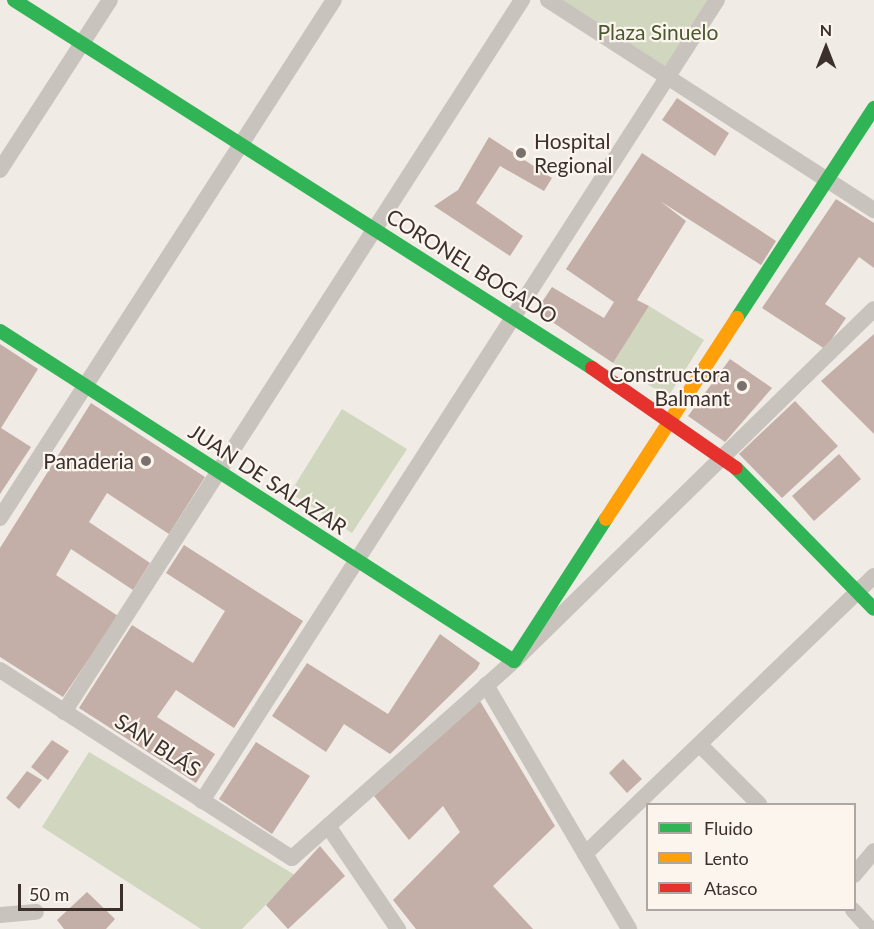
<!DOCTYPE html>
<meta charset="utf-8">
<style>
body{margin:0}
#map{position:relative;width:874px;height:929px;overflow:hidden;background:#f0ebe5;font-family:Lato,sans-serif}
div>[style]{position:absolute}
.green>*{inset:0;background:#d1d6bf}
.building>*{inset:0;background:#c3afa7}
.street>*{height:16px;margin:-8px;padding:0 8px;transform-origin:8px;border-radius:8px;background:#c9c3be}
.fast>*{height:14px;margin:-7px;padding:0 7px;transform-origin:7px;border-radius:7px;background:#30b455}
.slow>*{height:14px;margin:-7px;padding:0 7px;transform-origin:7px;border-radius:7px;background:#ff9f0a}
.jam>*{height:14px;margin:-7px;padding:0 7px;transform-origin:7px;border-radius:7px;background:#e5322d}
.dots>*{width:16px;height:16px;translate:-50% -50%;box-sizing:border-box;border:3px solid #fbf5ee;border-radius:50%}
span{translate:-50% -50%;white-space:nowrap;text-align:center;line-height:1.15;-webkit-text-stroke:4.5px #fbf5ee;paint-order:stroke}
.park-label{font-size:21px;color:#4a5a2e}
.poi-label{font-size:21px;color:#3b302b}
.left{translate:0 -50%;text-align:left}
.right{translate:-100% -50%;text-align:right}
.street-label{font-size:21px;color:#3b302b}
.legend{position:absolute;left:646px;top:803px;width:210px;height:108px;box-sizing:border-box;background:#fbf5ee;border:2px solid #aea6a0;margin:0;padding:8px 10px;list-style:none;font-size:18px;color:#3b302b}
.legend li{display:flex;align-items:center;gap:12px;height:30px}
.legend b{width:30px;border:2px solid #aea6a0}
.north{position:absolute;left:796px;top:18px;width:60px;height:60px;-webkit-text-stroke:4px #fbf5ee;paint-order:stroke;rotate:0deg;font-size:16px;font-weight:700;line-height:24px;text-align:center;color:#3b302b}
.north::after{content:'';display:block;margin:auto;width:21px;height:27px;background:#3b302b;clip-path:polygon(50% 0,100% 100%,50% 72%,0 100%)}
.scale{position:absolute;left:18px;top:884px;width:105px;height:27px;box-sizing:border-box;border:3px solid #3b302b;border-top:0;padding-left:8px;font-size:18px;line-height:21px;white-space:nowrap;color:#3b302b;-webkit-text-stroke:4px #fbf5ee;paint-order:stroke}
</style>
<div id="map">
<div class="green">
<div style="clip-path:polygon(548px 0,717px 0,667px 77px)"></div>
<div style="clip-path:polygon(649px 306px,704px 340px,668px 397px,613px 363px)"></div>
<div style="clip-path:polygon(342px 409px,407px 449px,352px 533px,290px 493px)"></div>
<div style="clip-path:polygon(89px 752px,295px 875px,242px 929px,201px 929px,42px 827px)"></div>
</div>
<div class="building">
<div style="clip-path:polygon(677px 98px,729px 133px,715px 156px,662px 120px)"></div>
<div style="clip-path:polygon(489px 137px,552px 178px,544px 191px,500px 166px,476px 203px,523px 236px,510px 256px,434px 206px,458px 190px)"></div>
<div style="clip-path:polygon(642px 153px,776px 241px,761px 265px,660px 201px,686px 221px,637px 300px,649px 306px,613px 363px,536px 311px,552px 287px,604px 318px,614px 302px,566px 269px)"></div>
<div style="clip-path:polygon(836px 199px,874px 223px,874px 268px,859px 257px,825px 304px,846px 318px,825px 349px,762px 308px)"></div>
<div style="clip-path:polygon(874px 334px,874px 434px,821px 381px)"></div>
<div style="clip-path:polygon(0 344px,38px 369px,1px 428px,31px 447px,0 494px)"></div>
<div style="clip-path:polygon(730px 359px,772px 388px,725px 442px,688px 416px)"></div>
<div style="clip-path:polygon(795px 401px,838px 446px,782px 498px,739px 454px)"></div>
<div style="clip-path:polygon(91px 403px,205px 477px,169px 534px,107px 493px,89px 522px,150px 563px,133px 590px,71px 549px,56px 575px,118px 616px,63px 697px,0 657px,0 548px)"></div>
<div style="clip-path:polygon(839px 454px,861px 479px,814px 521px,792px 496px)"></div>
<div style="clip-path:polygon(184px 545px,303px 621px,234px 728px,176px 690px,157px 717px,215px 754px,196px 783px,79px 708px,132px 625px,193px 663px,225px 611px,166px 573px)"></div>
<div style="clip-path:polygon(440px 634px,480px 663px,477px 669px,390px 754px,344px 724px,326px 752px,272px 716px,307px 663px,388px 714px)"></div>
<div style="clip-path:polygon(480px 701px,555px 826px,493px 886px,533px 929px,416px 929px,393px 900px,460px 832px,443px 806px,409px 840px,374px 796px)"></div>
<div style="clip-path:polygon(52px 740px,69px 751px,48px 780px,31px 767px)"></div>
<div style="clip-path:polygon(256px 742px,310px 776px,272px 834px,219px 799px)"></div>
<div style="clip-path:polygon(623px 759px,642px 779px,627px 793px,609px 773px)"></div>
<div style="clip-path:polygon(27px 771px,42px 780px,19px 809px,6px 798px)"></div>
<div style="clip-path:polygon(320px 846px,345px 876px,288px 929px,266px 905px)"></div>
<div style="clip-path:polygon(87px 892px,115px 919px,106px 929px,64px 929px,57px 920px)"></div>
</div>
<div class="street">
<div style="left:548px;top:0;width:388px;rotate:32.8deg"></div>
<div style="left:0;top:170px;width:202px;rotate:-57.1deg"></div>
<div style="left:0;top:518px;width:616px;rotate:-57.19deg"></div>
<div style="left:0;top:670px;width:347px;rotate:32.8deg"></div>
<div style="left:292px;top:858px;width:297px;rotate:-41.6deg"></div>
<div style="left:514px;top:661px;width:503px;rotate:-44.36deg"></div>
<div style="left:486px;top:685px;width:283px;rotate:59.6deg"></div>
<div style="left:64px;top:712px;width:847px;rotate:-57.25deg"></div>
<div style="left:702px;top:747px;width:81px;rotate:45deg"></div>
<div style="left:202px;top:801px;width:952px;rotate:-57.26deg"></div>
<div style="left:328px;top:826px;width:125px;rotate:55.8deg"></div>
<div style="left:585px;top:854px;width:401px;rotate:-43.9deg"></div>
<div style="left:854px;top:875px;width:31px;rotate:-50deg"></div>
<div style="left:853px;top:910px;width:25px;rotate:48deg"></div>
<div style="left:0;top:915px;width:36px;rotate:-5deg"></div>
</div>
<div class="fast">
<div style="left:14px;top:0;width:685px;rotate:32.48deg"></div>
<div style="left:737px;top:318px;width:251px;rotate:-56.9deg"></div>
<div style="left:0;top:331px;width:611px;rotate:32.7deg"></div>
<div style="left:514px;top:661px;width:169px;rotate:-57.1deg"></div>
<div style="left:736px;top:468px;width:197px;rotate:45.6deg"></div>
</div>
<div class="slow">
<div style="left:606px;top:519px;width:240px;rotate:-56.9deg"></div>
</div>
<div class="jam">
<div style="left:592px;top:368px;width:175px;rotate:34.8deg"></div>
</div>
<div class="dots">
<div style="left:521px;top:153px;background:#7a716c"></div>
<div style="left:742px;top:386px;background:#7a716c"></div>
<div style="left:146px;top:461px;background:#7a716c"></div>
</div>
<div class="park-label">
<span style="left:658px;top:32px">Plaza Sinuelo</span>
</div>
<div class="poi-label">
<span class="left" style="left:534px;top:153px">Hospital<br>Regional</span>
<span class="right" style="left:730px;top:386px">Constructora<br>Balmant</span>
<span class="right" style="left:134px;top:461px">Panaderia</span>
</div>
<div class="street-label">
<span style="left:472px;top:266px;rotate:32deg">CORONEL BOGADO</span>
<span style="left:268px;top:479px;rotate:33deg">JUAN DE SALAZAR</span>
<span style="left:158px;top:745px;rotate:33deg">SAN BLÁS</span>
</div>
<ul class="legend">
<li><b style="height:8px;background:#30b455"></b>Fluido</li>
<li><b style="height:8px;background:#ff9f0a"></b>Lento</li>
<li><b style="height:8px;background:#e5322d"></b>Atasco</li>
</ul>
<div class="north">N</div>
<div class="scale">50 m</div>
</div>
